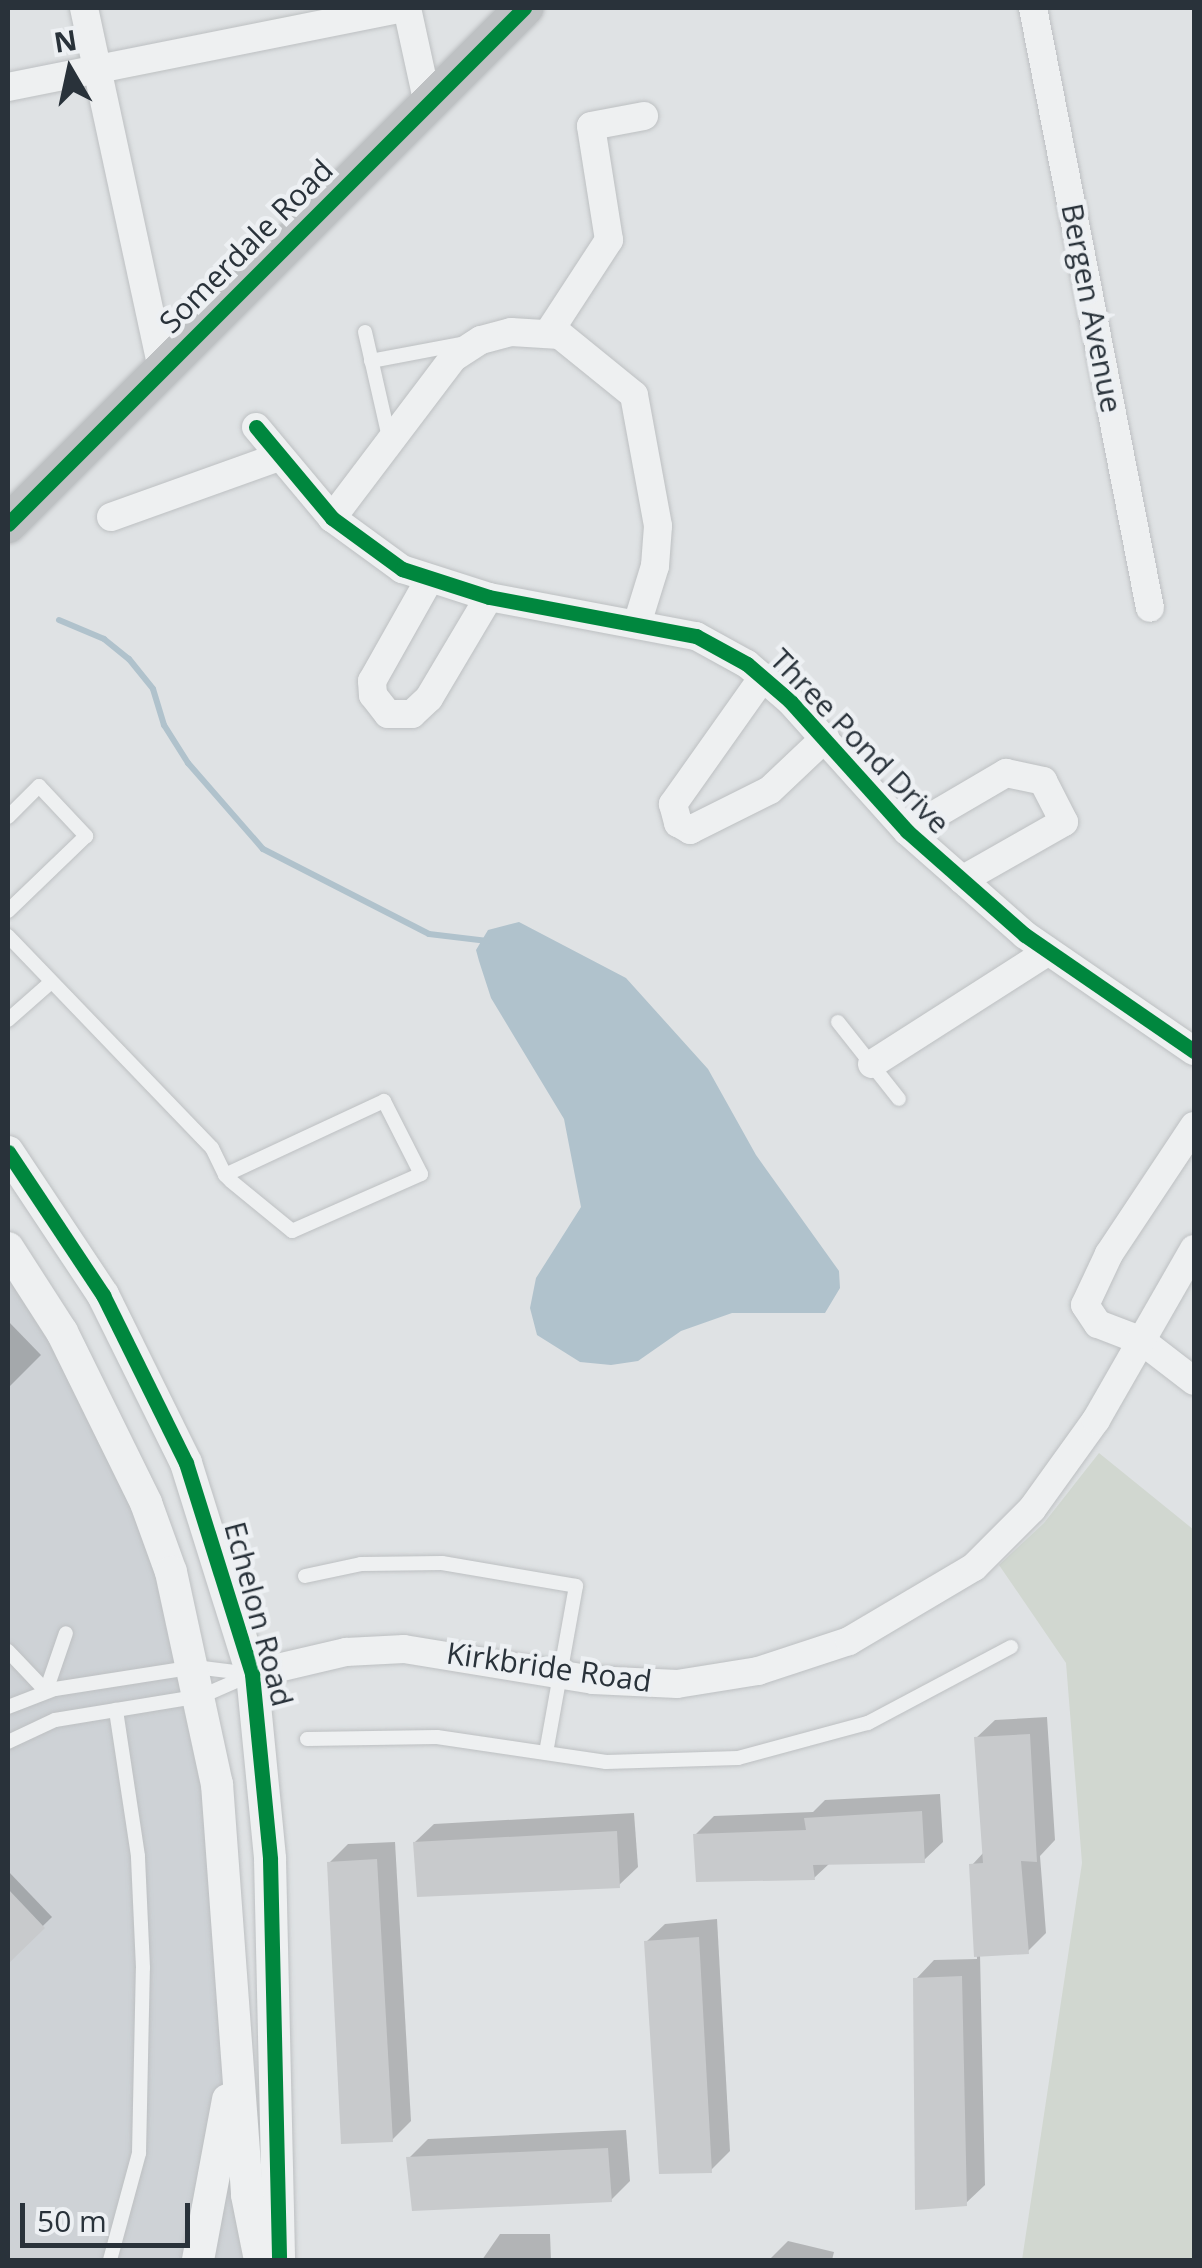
<!DOCTYPE html>
<style>
body{margin:0}
#map{position:relative;width:1202px;height:2268px;overflow:hidden;background:#dfe2e4;font-family:"Open Sans",sans-serif}
div>[style]{position:absolute}
.built>*{inset:0;background:#ced2d6}
.green>*{inset:0;background:#d1d7d0}
.water>*{inset:0;background:#b0c2cc}
.shadow>*{inset:0;background:#0003}
.stream>*{height:6px;margin:-3px;padding:0 3px;transform-origin:3px;border-radius:3px;background:#b0c2cc}
.building>*{inset:0;background:#c8cacc}
.roads{filter:drop-shadow(0 0 2px #bdc0c2) drop-shadow(0 0 2px #bdc0c2)}
.service>*{height:14px;margin:-7px;padding:0 7px;transform-origin:7px;border-radius:7px;background:#eef0f1}
.minor>*{height:28px;margin:-14px;padding:0 14px;transform-origin:14px;border-radius:14px;background:#eef0f1}
.tertiary>*{height:32px;margin:-16px;padding:0 16px;transform-origin:16px;border-radius:16px;background:#eef0f1}
.secondary>*{height:38px;margin:-19px;padding:0 19px;transform-origin:19px;border-radius:19px;background:#bec1c3}
.cycleway>*{height:15px;margin:-7.5px;padding:0 7.5px;transform-origin:7.5px;border-radius:7.5px;background:#00873e}
span{translate:-50% -50%;white-space:nowrap;text-align:center;line-height:1.15;-webkit-text-stroke:9px #edf0f3;paint-order:stroke}
.street-label{font-size:30px;color:#29323a}
.frame{position:absolute;inset:0;border:10px solid #29323a;pointer-events:none}
.north{position:absolute;left:20px;top:20px;width:100px;height:100px;-webkit-text-stroke:8px #edf0f3;paint-order:stroke;rotate:351deg;font-size:28px;font-weight:700;line-height:40px;text-align:center;color:#29323a}
.north::after{content:'';display:block;margin:auto;width:35px;height:45px;background:#29323a;clip-path:polygon(50% 0,100% 100%,50% 72%,0 100%)}
.scale{position:absolute;left:20px;top:2203px;width:170px;height:45px;box-sizing:border-box;border:5px solid #29323a;border-top:0;padding-left:12px;font-size:30px;line-height:35px;white-space:nowrap;color:#29323a;-webkit-text-stroke:8px #edf0f3;paint-order:stroke}
</style>
<div id="map">
<div class="built">
<div style="clip-path:polygon(8px 1248px,146px 1503px,202px 1696px,260px 2260px,8px 2260px)"></div>
</div>
<div class="green">
<div style="clip-path:polygon(1099px 1453px,1194px 1530px,1194px 2260px,1022px 2260px,1082px 1863px,1066px 1663px,999px 1565px,1044px 1523px)"></div>
</div>
<div class="water">
<div style="clip-path:polygon(519px 922px,626px 978px,708px 1069px,756px 1155px,839px 1271px,840px 1288px,825px 1313px,732px 1313px,681px 1331px,638px 1361px,611px 1365px,580px 1362px,537px 1335px,530px 1308px,536px 1278px,581px 1207px,564px 1119px,491px 998px,479px 961px,476px 950px,488px 930px)"></div>
</div>
<div class="shadow">
<div style="clip-path:polygon(8px 1321px,41px 1355px,8px 1388px)"></div>
<div style="clip-path:polygon(1047px 1717px,1055px 1840px,1040px 1856px,1046px 1933px,1027px 1952px,980px 1954px,985px 2185px,966px 2203px,916px 1979px,934px 1960px,977px 1959px,972px 1865px,984px 1852px,976px 1738px,995px 1720px)"></div>
<div style="clip-path:polygon(940px 1794px,943px 1842px,924px 1860px,830px 1863px,814px 1878px,695px 1835px,714px 1816px,813px 1812px,825px 1800px)"></div>
<div style="clip-path:polygon(634px 1813px,638px 1867px,619px 1885px,415px 1842px,434px 1824px)"></div>
<div style="clip-path:polygon(395px 1842px,411px 2121px,392px 2140px,329px 1863px,348px 1844px)"></div>
<div style="clip-path:polygon(8px 1871px,52px 1917px,8px 1960px)"></div>
<div style="clip-path:polygon(717px 1919px,730px 2151px,711px 2170px,646px 1942px,665px 1924px)"></div>
<div style="clip-path:polygon(626px 2130px,630px 2181px,611px 2200px,409px 2158px,428px 2139px)"></div>
<div style="clip-path:polygon(500px 2234px,550px 2234px,551px 2260px,482px 2260px)"></div>
<div style="clip-path:polygon(788px 2241px,834px 2252px,832px 2260px,769px 2260px)"></div>
</div>
<div class="stream">
<div style="left:59px;top:620px;width:49px;rotate:22.9deg"></div>
<div style="left:104px;top:639px;width:32px;rotate:39deg"></div>
<div style="left:129px;top:659px;width:38px;rotate:51deg"></div>
<div style="left:153px;top:689px;width:38px;rotate:73deg"></div>
<div style="left:164px;top:725px;width:45px;rotate:57.7deg"></div>
<div style="left:188px;top:763px;width:114px;rotate:48.9deg"></div>
<div style="left:263px;top:849px;width:186px;rotate:27.1deg"></div>
<div style="left:429px;top:934px;width:59px;rotate:6.8deg"></div>
</div>
<div class="building">
<div style="clip-path:polygon(1030px 1734px,1037px 1862px,1021px 1861px,1029px 1954px,974px 1957px,969px 1864px,983px 1863px,974px 1737px)"></div>
<div style="clip-path:polygon(922px 1811px,925px 1863px,813px 1865px,815px 1880px,696px 1882px,693px 1834px,806px 1830px,804px 1818px)"></div>
<div style="clip-path:polygon(617px 1831px,620px 1888px,417px 1897px,413px 1842px)"></div>
<div style="clip-path:polygon(377px 1859px,393px 2142px,341px 2144px,327px 1862px)"></div>
<div style="clip-path:polygon(8px 1889px,45px 1928px,8px 1964px)"></div>
<div style="clip-path:polygon(699px 1937px,712px 2173px,659px 2174px,644px 1941px)"></div>
<div style="clip-path:polygon(962px 1976px,967px 2206px,915px 2210px,913px 1978px)"></div>
<div style="clip-path:polygon(608px 2148px,612px 2202px,412px 2211px,406px 2157px)"></div>
</div>
<div class="roads">
<div class="service">
<div style="left:365px;top:332px;width:109px;rotate:77.2deg"></div>
<div style="left:371px;top:361px;width:92px;rotate:-10.7deg"></div>
<div style="left:8px;top:817px;width:44px;rotate:-45deg"></div>
<div style="left:39px;top:786px;width:69px;rotate:46.8deg"></div>
<div style="left:86px;top:836px;width:108px;rotate:136.1deg"></div>
<div style="left:8px;top:936px;width:294px;rotate:46.1deg"></div>
<div style="left:212px;top:1148px;width:30px;rotate:64deg"></div>
<div style="left:225px;top:1175px;width:8px;rotate:45deg"></div>
<div style="left:231px;top:1181px;width:79px;rotate:39.3deg"></div>
<div style="left:292px;top:1231px;width:141px;rotate:-23.8deg"></div>
<div style="left:421px;top:1174px;width:82px;rotate:-116.9deg"></div>
<div style="left:384px;top:1101px;width:175px;rotate:155deg"></div>
<div style="left:8px;top:1020px;width:56px;rotate:-41.4deg"></div>
<div style="left:838px;top:1022px;width:98px;rotate:51.6deg"></div>
<div style="left:305px;top:1576px;width:57px;rotate:-12.1deg"></div>
<div style="left:361px;top:1564px;width:81px;rotate:-0.7deg"></div>
<div style="left:442px;top:1563px;width:136px;rotate:9.7deg"></div>
<div style="left:576px;top:1586px;width:169px;rotate:100.2deg"></div>
<div style="left:8px;top:1651px;width:55px;rotate:46.5deg"></div>
<div style="left:46px;top:1691px;width:61px;rotate:-71deg"></div>
<div style="left:8px;top:1707px;width:50px;rotate:-21deg"></div>
<div style="left:55px;top:1689px;width:142px;rotate:-8.9deg"></div>
<div style="left:195px;top:1667px;width:56px;rotate:7.1deg"></div>
<div style="left:307px;top:1739px;width:130px;rotate:-0.9deg"></div>
<div style="left:437px;top:1737px;width:171px;rotate:8.4deg"></div>
<div style="left:606px;top:1762px;width:132px;rotate:-1.7deg"></div>
<div style="left:738px;top:1758px;width:135px;rotate:-15.1deg"></div>
<div style="left:868px;top:1723px;width:162px;rotate:-28deg"></div>
<div style="left:8px;top:1742px;width:52px;rotate:-25.1deg"></div>
<div style="left:55px;top:1720px;width:149px;rotate:-9.3deg"></div>
<div style="left:202px;top:1696px;width:52px;rotate:-23.6deg"></div>
<div style="left:110px;top:2260px;width:111px;rotate:-74.8deg"></div>
<div style="left:139px;top:2153px;width:185px;rotate:-88.8deg"></div>
<div style="left:143px;top:1968px;width:112px;rotate:-92.6deg"></div>
<div style="left:138px;top:1856px;width:148px;rotate:-98.6deg"></div>
</div>
<div class="minor">
<div style="left:84px;top:8px;width:368px;rotate:77.8deg"></div>
<div style="left:407px;top:8px;width:98px;rotate:77.7deg"></div>
<div style="left:1033px;top:8px;width:611px;rotate:78.97deg"></div>
<div style="left:8px;top:87px;width:402px;rotate:-11.3deg"></div>
<div style="left:549px;top:332px;width:110px;rotate:-56.9deg"></div>
<div style="left:609px;top:240px;width:115px;rotate:-99deg"></div>
<div style="left:591px;top:126px;width:54px;rotate:-10.7deg"></div>
<div style="left:256px;top:427px;width:119px;rotate:50.1deg"></div>
<div style="left:332px;top:518px;width:87px;rotate:36.1deg"></div>
<div style="left:402px;top:569px;width:91px;rotate:17.8deg"></div>
<div style="left:489px;top:597px;width:211px;rotate:10.7deg"></div>
<div style="left:696px;top:636px;width:58px;rotate:28.8deg"></div>
<div style="left:747px;top:664px;width:57px;rotate:40.7deg"></div>
<div style="left:790px;top:701px;width:175px;rotate:48deg"></div>
<div style="left:907px;top:831px;width:157px;rotate:41.4deg"></div>
<div style="left:1025px;top:935px;width:205px;rotate:34.5deg"></div>
<div style="left:111px;top:517px;width:178px;rotate:-19.7deg"></div>
<div style="left:332px;top:518px;width:201px;rotate:-52.9deg"></div>
<div style="left:453px;top:358px;width:33px;rotate:-33deg"></div>
<div style="left:481px;top:340px;width:31px;rotate:-15deg"></div>
<div style="left:511px;top:332px;width:49px;rotate:3.5deg"></div>
<div style="left:560px;top:335px;width:95px;rotate:39deg"></div>
<div style="left:634px;top:395px;width:133px;rotate:79.6deg"></div>
<div style="left:658px;top:526px;width:40px;rotate:94.3deg"></div>
<div style="left:655px;top:566px;width:58px;rotate:107.2deg"></div>
<div style="left:429px;top:580px;width:116px;rotate:119.4deg"></div>
<div style="left:372px;top:681px;width:14px;rotate:86deg"></div>
<div style="left:373px;top:695px;width:24px;rotate:52deg"></div>
<div style="left:388px;top:714px;width:24px"></div>
<div style="left:412px;top:714px;width:23px;rotate:-43deg"></div>
<div style="left:429px;top:698px;width:117px;rotate:-59.3deg"></div>
<div style="left:763px;top:677px;width:156px;rotate:125.3deg"></div>
<div style="left:673px;top:804px;width:20px;rotate:75deg"></div>
<div style="left:678px;top:823px;width:14px;rotate:30deg"></div>
<div style="left:690px;top:830px;width:89px;rotate:-26.6deg"></div>
<div style="left:770px;top:790px;width:76px;rotate:-43.4deg"></div>
<div style="left:907px;top:831px;width:115px;rotate:-30.4deg"></div>
<div style="left:1006px;top:773px;width:38px;rotate:12deg"></div>
<div style="left:1043px;top:781px;width:46px;rotate:62.9deg"></div>
<div style="left:1064px;top:822px;width:117px;rotate:150.4deg"></div>
<div style="left:872px;top:1064px;width:208px;rotate:-32.6deg"></div>
<div style="left:1194px;top:1126px;width:154px;rotate:123.6deg"></div>
<div style="left:1109px;top:1254px;width:56px;rotate:115.2deg"></div>
<div style="left:1085px;top:1305px;width:23px;rotate:56deg"></div>
<div style="left:1098px;top:1324px;width:47px;rotate:21.1deg"></div>
<div style="left:1142px;top:1341px;width:66px;rotate:37.6deg"></div>
<div style="left:252px;top:1674px;width:97px;rotate:-13.2deg"></div>
<div style="left:346px;top:1652px;width:58px;rotate:-3deg"></div>
<div style="left:404px;top:1649px;width:192px;rotate:9.3deg"></div>
<div style="left:593px;top:1680px;width:84px;rotate:2.7deg"></div>
<div style="left:677px;top:1684px;width:82px;rotate:-9.1deg"></div>
<div style="left:758px;top:1671px;width:96px;rotate:-18.2deg"></div>
<div style="left:849px;top:1641px;width:145px;rotate:-30.6deg"></div>
<div style="left:974px;top:1567px;width:82px;rotate:-45deg"></div>
<div style="left:1032px;top:1509px;width:110px;rotate:-54.3deg"></div>
<div style="left:1096px;top:1420px;width:197px;rotate:-60.2deg"></div>
</div>
<div class="tertiary">
<div style="left:8px;top:1152px;width:172px;rotate:56.4deg"></div>
<div style="left:103px;top:1295px;width:187px;rotate:63.7deg"></div>
<div style="left:186px;top:1463px;width:221px;rotate:72.6deg"></div>
<div style="left:252px;top:1674px;width:186px;rotate:84.4deg"></div>
<div style="left:270px;top:1859px;width:401px;rotate:88.7deg"></div>
<div style="left:8px;top:1248px;width:100px;rotate:57.3deg"></div>
<div style="left:62px;top:1332px;width:191px;rotate:63.8deg"></div>
<div style="left:146px;top:1503px;width:73px;rotate:70.1deg"></div>
<div style="left:171px;top:1572px;width:217px;rotate:77.8deg"></div>
<div style="left:217px;top:1784px;width:412px;rotate:85.8deg"></div>
<div style="left:247px;top:2195px;width:66px;rotate:78.7deg"></div>
<div style="left:198px;top:2260px;width:163px;rotate:-79.4deg"></div>
</div>
<div class="secondary">
<div style="left:8px;top:524px;width:730px;rotate:-45deg"></div>
</div>
</div>
<div class="cycleway">
<div style="left:256px;top:427px;width:119px;rotate:50.1deg"></div>
<div style="left:332px;top:518px;width:87px;rotate:36.1deg"></div>
<div style="left:402px;top:569px;width:91px;rotate:17.8deg"></div>
<div style="left:489px;top:597px;width:211px;rotate:10.7deg"></div>
<div style="left:696px;top:636px;width:58px;rotate:28.8deg"></div>
<div style="left:747px;top:664px;width:57px;rotate:40.7deg"></div>
<div style="left:790px;top:701px;width:175px;rotate:48deg"></div>
<div style="left:907px;top:831px;width:157px;rotate:41.4deg"></div>
<div style="left:1025px;top:935px;width:205px;rotate:34.5deg"></div>
<div style="left:8px;top:524px;width:730px;rotate:-45deg"></div>
<div style="left:8px;top:1152px;width:172px;rotate:56.4deg"></div>
<div style="left:103px;top:1295px;width:187px;rotate:63.7deg"></div>
<div style="left:186px;top:1463px;width:221px;rotate:72.6deg"></div>
<div style="left:252px;top:1674px;width:186px;rotate:84.4deg"></div>
<div style="left:270px;top:1859px;width:401px;rotate:88.7deg"></div>
</div>
<div class="street-label">
<span style="left:246px;top:246px;rotate:-45deg">Somerdale Road</span>
<span style="left:1092px;top:308px;rotate:79deg">Bergen Avenue</span>
<span style="left:860px;top:741px;rotate:46deg">Three Pond Drive</span>
<span style="left:259px;top:1614px;rotate:75deg">Echelon Road</span>
<span style="left:549px;top:1667px;rotate:8deg">Kirkbride Road</span>
</div>
<div class="frame"></div>
<div class="north">N</div>
<div class="scale">50 m</div>
</div>
